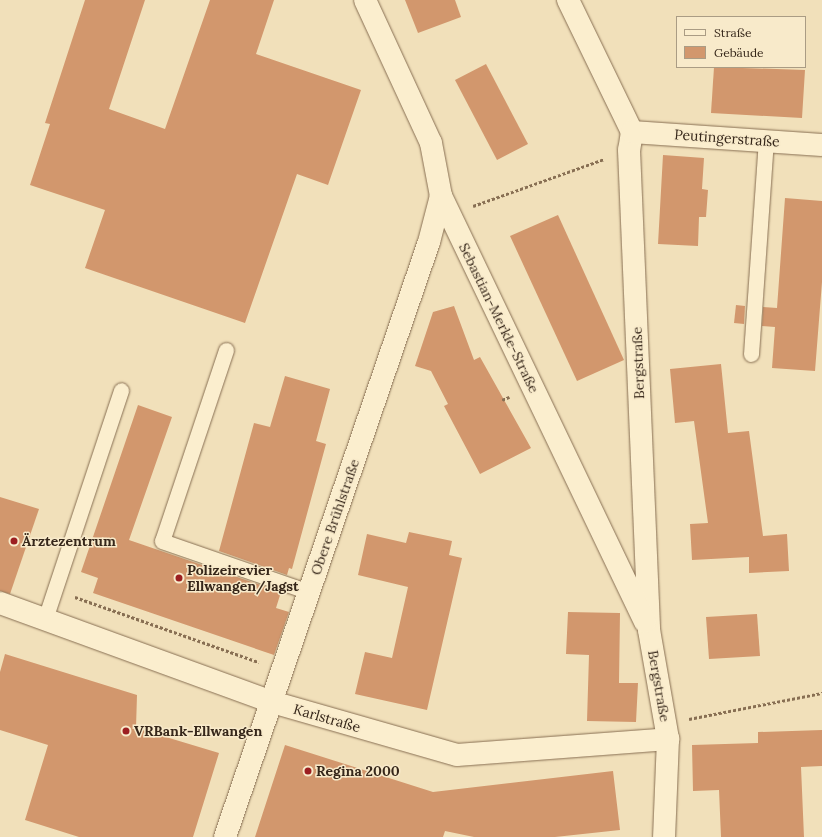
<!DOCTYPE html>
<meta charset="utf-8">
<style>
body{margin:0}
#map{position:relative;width:822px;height:837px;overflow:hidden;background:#f1e0ba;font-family:Lora,serif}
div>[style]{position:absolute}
.building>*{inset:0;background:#d2976d}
.path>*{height:2.5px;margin-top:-1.25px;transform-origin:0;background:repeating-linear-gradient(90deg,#886f53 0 3px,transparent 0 5px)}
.roads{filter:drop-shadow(0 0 1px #886f53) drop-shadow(0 0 1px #886f53)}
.lane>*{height:15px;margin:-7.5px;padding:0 7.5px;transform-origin:7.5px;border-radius:7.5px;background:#fbeece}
.street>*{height:22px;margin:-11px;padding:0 11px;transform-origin:11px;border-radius:11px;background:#fbeece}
.secondary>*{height:22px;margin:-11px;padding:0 11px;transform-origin:11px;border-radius:11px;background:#fbeece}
.dots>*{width:11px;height:11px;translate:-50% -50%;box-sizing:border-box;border:2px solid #f8eaca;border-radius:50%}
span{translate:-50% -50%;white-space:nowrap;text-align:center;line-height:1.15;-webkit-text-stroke:3px #f8eaca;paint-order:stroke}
.street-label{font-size:14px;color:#36271a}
.poi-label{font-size:14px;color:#36271a;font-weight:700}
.left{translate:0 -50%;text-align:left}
.legend{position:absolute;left:676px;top:16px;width:130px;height:52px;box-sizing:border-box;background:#f8eaca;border:1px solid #aa9c84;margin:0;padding:5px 7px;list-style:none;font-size:12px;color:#36271a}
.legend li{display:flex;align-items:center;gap:8px;height:20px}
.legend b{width:20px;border:1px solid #aa9c84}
</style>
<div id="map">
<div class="building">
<div style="clip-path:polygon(85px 0,145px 0,109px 109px,165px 129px,210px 0,274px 0,256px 54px,361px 90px,328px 185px,297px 174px,245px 323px,85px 268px,105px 210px,30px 185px,50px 124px,45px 123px)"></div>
<div style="clip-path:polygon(405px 0,455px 0,461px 17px,418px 33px)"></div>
<div style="clip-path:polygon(486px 64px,528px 144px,497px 160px,455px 80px)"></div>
<div style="clip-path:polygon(714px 67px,805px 70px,802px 118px,711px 113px)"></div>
<div style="clip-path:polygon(663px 155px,704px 158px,702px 189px,708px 190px,706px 217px,699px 217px,698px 246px,658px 244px)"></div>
<div style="clip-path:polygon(785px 198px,822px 201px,822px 282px,815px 371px,772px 368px,775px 327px,762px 326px,763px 307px,777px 308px)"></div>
<div style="clip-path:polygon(558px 215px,624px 360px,577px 381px,510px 236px)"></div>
<div style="clip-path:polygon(736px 305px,745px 306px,744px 324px,734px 323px)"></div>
<div style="clip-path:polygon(454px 306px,474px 360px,480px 357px,531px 448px,480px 474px,444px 406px,448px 404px,431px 371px,415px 366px,433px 312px)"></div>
<div style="clip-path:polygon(721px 364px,728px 433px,749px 431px,763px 536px,787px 534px,789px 571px,749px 573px,749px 557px,692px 560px,690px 524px,708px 523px,694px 421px,675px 423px,670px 369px)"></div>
<div style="clip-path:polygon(285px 376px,330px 389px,316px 441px,326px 444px,292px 569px,289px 568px,287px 575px,219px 551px,254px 423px,270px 427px)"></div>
<div style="clip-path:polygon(138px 405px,172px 417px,129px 540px,281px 592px,276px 608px,289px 612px,274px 655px,93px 593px,98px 578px,81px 572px)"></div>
<div style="clip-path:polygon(0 497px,39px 509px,10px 594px,0 591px)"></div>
<div style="clip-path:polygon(409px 532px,452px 541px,449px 555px,462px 558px,427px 710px,355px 694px,365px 652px,392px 658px,408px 587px,358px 575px,367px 534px,406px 543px)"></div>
<div style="clip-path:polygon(568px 612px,620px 613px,619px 683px,638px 683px,636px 722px,587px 721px,589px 655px,566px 654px)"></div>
<div style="clip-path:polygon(757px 614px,760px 656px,709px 659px,706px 617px)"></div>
<div style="clip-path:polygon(5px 654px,137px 695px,136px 728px,219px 753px,193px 837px,79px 837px,25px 820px,48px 745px,0 730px,0 672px)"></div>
<div style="clip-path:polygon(822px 730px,822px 766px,801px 767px,804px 837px,721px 837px,719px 790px,693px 791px,692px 745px,758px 743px,758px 732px)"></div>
<div style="clip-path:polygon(285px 745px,433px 792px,613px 771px,620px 830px,555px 837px,474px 837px,445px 831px,443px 837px,255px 837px)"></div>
</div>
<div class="path">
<div style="left:473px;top:206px;width:139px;rotate:-19.7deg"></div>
<div style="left:502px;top:400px;width:8px;rotate:-23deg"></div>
<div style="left:75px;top:597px;width:195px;rotate:19.5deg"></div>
<div style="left:689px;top:719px;width:136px;rotate:-11.1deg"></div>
</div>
<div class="roads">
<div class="lane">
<div style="left:226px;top:350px;width:201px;rotate:108.5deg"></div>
<div style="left:162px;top:541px;width:156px;rotate:19.1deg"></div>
<div style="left:751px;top:354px;width:215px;rotate:-86deg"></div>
<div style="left:45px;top:619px;width:241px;rotate:-71.6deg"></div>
</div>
<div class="street">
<div style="left:568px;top:0;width:147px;rotate:64.1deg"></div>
<div style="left:632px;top:132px;width:18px;rotate:99deg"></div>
<div style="left:629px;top:150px;width:480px;rotate:87.6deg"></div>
<div style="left:649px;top:630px;width:111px;rotate:80.1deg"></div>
<div style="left:668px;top:739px;width:98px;rotate:92.3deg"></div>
<div style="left:632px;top:132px;width:190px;rotate:3.9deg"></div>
<div style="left:441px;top:196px;width:472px;rotate:64.4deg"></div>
<div style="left:0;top:603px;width:289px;rotate:20deg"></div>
<div style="left:272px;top:702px;width:192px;rotate:16deg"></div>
<div style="left:457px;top:755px;width:212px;rotate:-4.3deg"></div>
</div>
<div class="secondary">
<div style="left:225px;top:837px;width:629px;rotate:-71.08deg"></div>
<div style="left:429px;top:242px;width:48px;rotate:-75.4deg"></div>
<div style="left:441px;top:196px;width:54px;rotate:-100.7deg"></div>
<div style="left:431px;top:143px;width:157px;rotate:-114.8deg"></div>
</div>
</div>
<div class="dots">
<div style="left:14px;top:541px;background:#9c1f21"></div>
<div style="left:179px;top:578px;background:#9c1f21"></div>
<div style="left:126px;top:731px;background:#9c1f21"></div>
<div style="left:308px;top:771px;background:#9c1f21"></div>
</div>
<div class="street-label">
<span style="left:727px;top:138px;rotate:4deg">Peutingerstraße</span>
<span style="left:499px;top:318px;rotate:64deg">Sebastian-Merkle-Straße</span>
<span style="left:638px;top:363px;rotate:-92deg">Bergstraße</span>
<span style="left:335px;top:517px;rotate:-71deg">Obere Brühlstraße</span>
<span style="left:659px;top:686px;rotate:80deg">Bergstraße</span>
<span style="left:327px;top:718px;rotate:16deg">Karlstraße</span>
</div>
<div class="poi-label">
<span class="left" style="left:22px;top:541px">Ärztezentrum</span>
<span class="left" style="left:187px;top:578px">Polizeirevier<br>Ellwangen/Jagst</span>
<span class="left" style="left:134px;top:731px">VRBank-Ellwangen</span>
<span class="left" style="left:316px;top:771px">Regina 2000</span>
</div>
<ul class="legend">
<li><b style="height:5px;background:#fbeece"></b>Straße</li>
<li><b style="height:11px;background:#d2976d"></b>Gebäude</li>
</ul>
</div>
